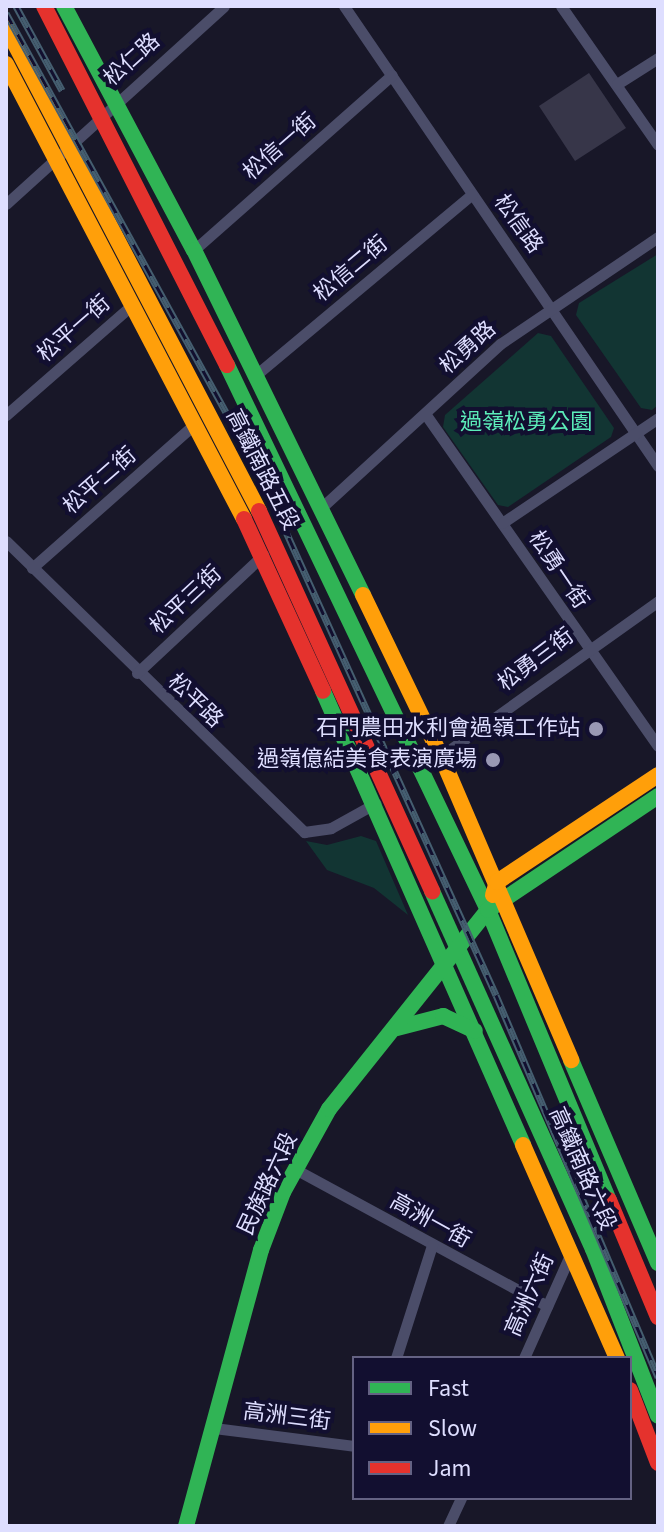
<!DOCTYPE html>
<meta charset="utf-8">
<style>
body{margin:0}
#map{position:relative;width:664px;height:1532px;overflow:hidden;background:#181728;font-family:"Source Sans 3","Noto Sans TC",sans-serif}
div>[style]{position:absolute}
.green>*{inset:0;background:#123533}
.building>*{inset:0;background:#373649}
.street>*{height:11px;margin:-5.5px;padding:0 5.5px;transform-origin:5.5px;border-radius:5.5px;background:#4b4d69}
.fast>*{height:16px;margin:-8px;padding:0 8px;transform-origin:8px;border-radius:8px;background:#30b455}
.slow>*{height:16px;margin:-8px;padding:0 8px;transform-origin:8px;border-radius:8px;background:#ff9f0a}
.jam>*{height:16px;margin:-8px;padding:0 8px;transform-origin:8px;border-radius:8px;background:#e5322d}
.rail>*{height:7px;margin-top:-3.5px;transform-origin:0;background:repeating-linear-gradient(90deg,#120f30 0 12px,#455e70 0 24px);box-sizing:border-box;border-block:2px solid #455e70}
.dots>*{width:22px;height:22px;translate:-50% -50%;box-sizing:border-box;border:4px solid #120f30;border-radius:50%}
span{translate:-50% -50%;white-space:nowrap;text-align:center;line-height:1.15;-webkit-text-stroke:8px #120f30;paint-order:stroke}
.street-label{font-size:22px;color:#dedeff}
.park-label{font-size:22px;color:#5cedba}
.poi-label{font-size:22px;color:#dedeff}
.right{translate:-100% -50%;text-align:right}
.frame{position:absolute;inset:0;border:8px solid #dedeff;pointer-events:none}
.legend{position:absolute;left:352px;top:1356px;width:280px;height:144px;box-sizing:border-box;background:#120f30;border:2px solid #646283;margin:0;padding:10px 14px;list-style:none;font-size:24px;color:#dedeff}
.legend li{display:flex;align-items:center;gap:16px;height:40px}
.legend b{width:40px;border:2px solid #646283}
</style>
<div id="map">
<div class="green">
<div style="clip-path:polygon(658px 254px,658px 405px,652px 410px,641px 408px,576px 315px,579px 303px)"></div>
<div style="clip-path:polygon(538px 333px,551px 336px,614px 428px,611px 437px,508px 507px,498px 505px,443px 427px,445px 415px)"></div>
<div style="clip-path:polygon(361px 836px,376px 841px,408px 915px,374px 888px,327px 870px,306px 841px,327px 845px)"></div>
</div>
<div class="building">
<div style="clip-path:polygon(589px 73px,626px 128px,575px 161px,539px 106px)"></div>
</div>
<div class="street">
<div style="left:344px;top:6px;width:557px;rotate:55.68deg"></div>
<div style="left:561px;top:6px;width:169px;rotate:55.1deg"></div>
<div style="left:617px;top:84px;width:49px;rotate:-32.4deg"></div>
<div style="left:6px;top:204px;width:294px;rotate:-42.2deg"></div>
<div style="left:194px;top:250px;width:264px;rotate:-41.5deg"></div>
<div style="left:257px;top:374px;width:280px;rotate:-39.9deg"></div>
<div style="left:6px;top:415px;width:167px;rotate:-41.1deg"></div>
<div style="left:426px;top:415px;width:404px;rotate:55deg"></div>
<div style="left:321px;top:508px;width:243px;rotate:-42.5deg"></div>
<div style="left:500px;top:344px;width:191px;rotate:-34.1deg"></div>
<div style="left:502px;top:523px;width:188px;rotate:-33.9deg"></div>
<div style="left:6px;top:541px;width:417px;rotate:44.3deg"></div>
<div style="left:304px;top:832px;width:27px;rotate:-8deg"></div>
<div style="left:331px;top:828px;width:51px;rotate:-29.1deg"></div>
<div style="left:32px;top:568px;width:217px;rotate:-41.5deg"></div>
<div style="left:137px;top:673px;width:173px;rotate:-43.1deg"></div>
<div style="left:441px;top:756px;width:267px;rotate:-35.5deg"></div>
<div style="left:295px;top:1169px;width:287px;rotate:28.5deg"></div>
<div style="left:396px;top:1358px;width:119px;rotate:-72.3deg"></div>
<div style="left:524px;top:1358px;width:115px;rotate:-65.9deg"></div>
<div style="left:214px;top:1428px;width:141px;rotate:7.3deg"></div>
<div style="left:448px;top:1526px;width:31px;rotate:-65deg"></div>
</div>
<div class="fast">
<div style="left:64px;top:6px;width:276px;rotate:62deg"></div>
<div style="left:194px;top:250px;width:384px;rotate:63.9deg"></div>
<div style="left:227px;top:365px;width:604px;rotate:64.41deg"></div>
<div style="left:488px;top:910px;width:314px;rotate:67.4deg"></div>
<div style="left:323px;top:691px;width:496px;rotate:66.2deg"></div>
<div style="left:432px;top:891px;width:393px;rotate:65.8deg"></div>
<div style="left:593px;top:1249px;width:179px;rotate:68.7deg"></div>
<div style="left:397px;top:1028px;width:48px;rotate:-14.6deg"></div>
<div style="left:443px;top:1016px;width:35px;rotate:25deg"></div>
<div style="left:571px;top:1060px;width:221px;rotate:66.8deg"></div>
<div style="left:186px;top:1526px;width:286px;rotate:-74.8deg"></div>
<div style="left:261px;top:1250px;width:62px;rotate:-69.2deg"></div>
<div style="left:283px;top:1192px;width:95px;rotate:-61deg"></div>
<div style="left:329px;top:1109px;width:255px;rotate:-51.4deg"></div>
<div style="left:488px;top:910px;width:205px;rotate:-33.8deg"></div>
</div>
<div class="slow">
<div style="left:6px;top:27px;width:546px;rotate:62.4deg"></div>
<div style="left:6px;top:64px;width:513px;rotate:62.39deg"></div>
<div style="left:363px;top:595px;width:179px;rotate:64.2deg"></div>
<div style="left:441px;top:756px;width:331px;rotate:66.8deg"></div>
<div style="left:493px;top:895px;width:14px;rotate:-73deg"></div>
<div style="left:497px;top:882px;width:193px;rotate:-33.6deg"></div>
<div style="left:523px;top:1145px;width:233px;rotate:66.2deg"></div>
</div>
<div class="jam">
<div style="left:44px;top:6px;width:403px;rotate:63deg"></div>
<div style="left:259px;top:511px;width:418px;rotate:65.5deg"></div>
<div style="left:244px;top:519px;width:189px;rotate:65.3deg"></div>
<div style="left:609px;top:1200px;width:127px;rotate:67.3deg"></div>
<div style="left:630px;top:1390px;width:78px;rotate:69deg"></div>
</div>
<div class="rail">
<div style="left:16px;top:6px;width:96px;rotate:61.3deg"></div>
<div style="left:6px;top:13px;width:524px;rotate:61.14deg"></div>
<div style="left:259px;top:472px;width:574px;rotate:65.62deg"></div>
<div style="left:496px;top:995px;width:415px;rotate:67deg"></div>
</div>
<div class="dots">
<div style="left:596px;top:729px;background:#9998b4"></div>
<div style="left:493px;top:760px;background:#9998b4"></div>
</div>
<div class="street-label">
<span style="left:132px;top:60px;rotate:-42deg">松仁路</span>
<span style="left:280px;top:147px;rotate:-41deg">松信一街</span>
<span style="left:518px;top:224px;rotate:54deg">松信路</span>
<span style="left:351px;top:269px;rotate:-40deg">松信二街</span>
<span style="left:74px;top:329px;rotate:-41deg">松平一街</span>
<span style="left:468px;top:348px;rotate:-42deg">松勇路</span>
<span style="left:262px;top:470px;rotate:63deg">高鐵南路五段</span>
<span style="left:100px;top:481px;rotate:-41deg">松平二街</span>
<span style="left:558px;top:570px;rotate:56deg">松勇一街</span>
<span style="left:186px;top:600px;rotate:-43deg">松平三街</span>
<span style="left:536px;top:660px;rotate:-37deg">松勇三街</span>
<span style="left:195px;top:701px;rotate:44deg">松平路</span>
<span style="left:582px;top:1169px;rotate:66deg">高鐵南路六段</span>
<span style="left:268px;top:1184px;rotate:-65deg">民族路六段</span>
<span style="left:430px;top:1221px;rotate:29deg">高洲一街</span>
<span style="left:530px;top:1295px;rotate:-66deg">高洲六街</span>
<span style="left:287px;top:1417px;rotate:7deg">高洲三街</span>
</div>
<div class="park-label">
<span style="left:526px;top:423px">過嶺松勇公園</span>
</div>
<div class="poi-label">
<span class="right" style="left:580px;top:729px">石門農田水利會過嶺工作站</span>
<span class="right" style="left:477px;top:760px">過嶺億結美食表演廣場</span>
</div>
<div class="frame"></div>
<ul class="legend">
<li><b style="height:10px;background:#30b455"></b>Fast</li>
<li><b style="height:10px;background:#ff9f0a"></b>Slow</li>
<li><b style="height:10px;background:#e5322d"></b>Jam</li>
</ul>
</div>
